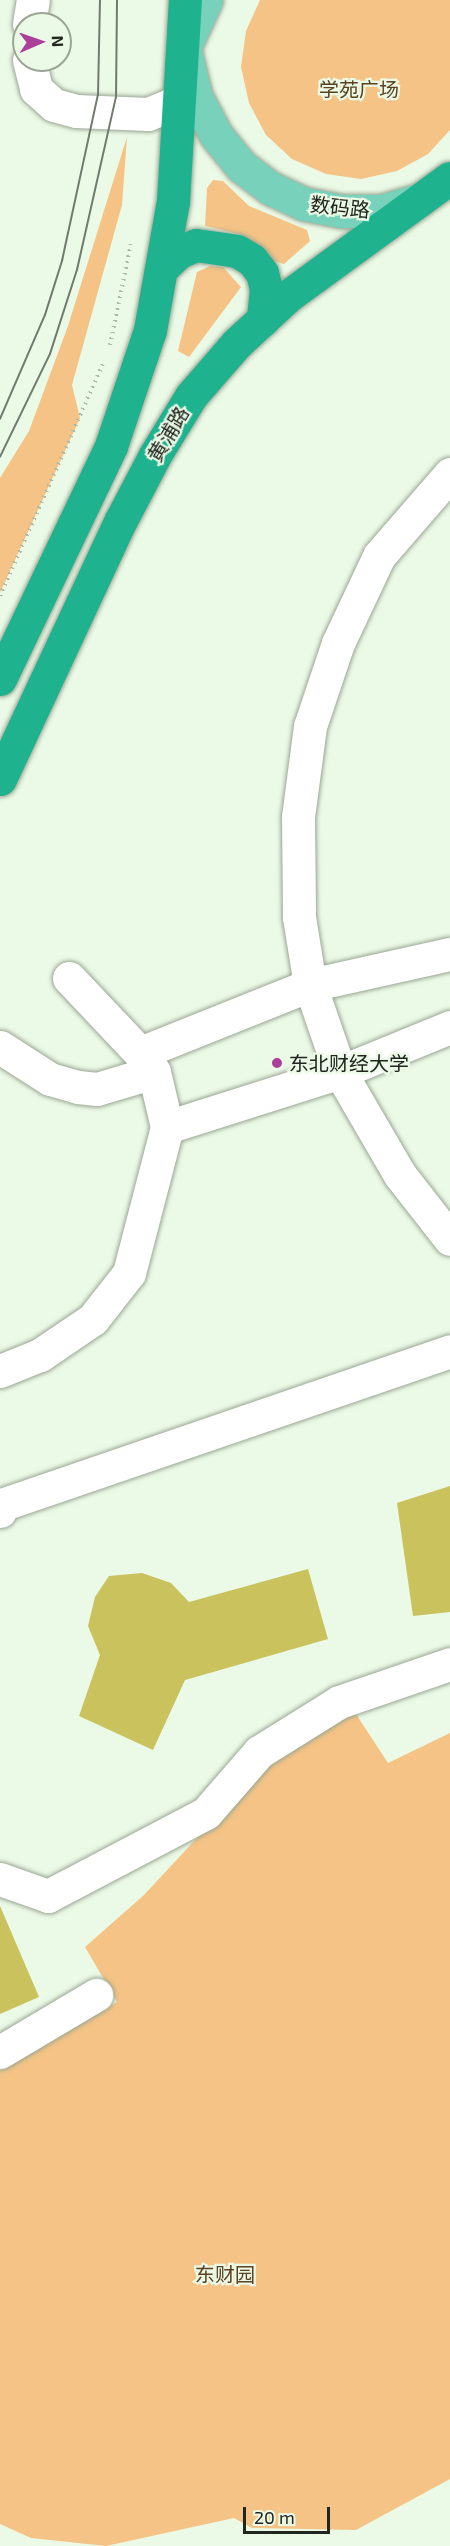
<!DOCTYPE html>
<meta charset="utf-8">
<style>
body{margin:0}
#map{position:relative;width:450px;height:2546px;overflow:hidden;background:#ebfae6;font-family:"Exo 2","Noto Sans SC",sans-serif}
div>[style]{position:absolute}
.green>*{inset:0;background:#f4c385}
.building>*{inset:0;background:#c9c25d}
.path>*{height:4px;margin-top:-2px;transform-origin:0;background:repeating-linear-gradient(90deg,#acb8a8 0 1.5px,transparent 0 6px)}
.roads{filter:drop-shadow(0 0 2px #99a694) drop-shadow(0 0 2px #99a694)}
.minor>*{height:33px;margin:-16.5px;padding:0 16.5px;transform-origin:16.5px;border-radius:16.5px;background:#fff}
.major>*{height:33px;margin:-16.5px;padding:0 16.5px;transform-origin:16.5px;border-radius:16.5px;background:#78d1bb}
.highway>*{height:33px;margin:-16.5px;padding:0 16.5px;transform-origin:16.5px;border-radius:16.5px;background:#1eb28e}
.tram>*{height:1.5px;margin:-0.75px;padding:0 0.75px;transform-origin:0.75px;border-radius:0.75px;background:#717a6e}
.dots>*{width:16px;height:16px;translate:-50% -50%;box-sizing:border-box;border:3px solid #ebfae6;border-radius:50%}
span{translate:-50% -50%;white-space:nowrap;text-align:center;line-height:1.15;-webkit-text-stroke:4.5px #ebfae6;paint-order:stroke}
.park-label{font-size:20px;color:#5c4220}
.street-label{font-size:20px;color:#20251e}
.poi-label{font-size:20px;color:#20251e}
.left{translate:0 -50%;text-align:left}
.north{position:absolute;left:12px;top:12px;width:60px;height:60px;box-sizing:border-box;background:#ebfae6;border:2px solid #9aa596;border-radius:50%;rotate:88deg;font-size:16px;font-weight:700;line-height:24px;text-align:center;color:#20251e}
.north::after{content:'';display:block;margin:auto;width:21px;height:27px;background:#ac3e9c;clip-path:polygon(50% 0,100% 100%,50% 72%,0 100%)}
.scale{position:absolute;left:243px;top:2507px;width:87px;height:27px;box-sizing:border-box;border:3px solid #20251e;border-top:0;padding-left:8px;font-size:18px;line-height:21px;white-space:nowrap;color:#20251e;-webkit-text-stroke:4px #ebfae6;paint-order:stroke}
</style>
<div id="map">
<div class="green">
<div style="clip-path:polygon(260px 0,450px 0,450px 130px,428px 154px,397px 171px,361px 179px,326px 174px,292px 159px,266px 135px,249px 103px,241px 67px,246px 31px)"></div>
<div style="clip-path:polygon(127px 137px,122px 205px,72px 385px,80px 418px,0 593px,0 478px,29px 431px,68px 326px)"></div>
<div style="clip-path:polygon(213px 180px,223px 181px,249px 206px,307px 230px,310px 241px,284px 264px,270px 260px,243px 235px,205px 226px,207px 188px)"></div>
<div style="clip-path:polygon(210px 266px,223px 267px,241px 287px,189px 357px,178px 351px,197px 272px)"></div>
<div style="clip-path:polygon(354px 1711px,388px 1763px,450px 1733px,450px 2479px,356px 2530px,252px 2528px,234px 2518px,106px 2546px,31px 2538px,0 2524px,0 2070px,117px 2002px,85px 1947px,144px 1895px,272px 1757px)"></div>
</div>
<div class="building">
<div style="clip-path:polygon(450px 1486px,450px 1612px,413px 1616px,397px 1503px)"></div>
<div style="clip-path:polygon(308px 1569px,328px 1639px,185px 1680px,153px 1750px,79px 1716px,100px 1655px,88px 1626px,95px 1597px,109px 1576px,142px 1573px,171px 1583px,189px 1602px)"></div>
<div style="clip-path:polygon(0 1906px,39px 1997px,0 2014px)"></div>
</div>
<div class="path">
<div style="left:110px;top:345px;width:103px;rotate:-78.3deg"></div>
<div style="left:0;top:596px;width:254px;rotate:-66.1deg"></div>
</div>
<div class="roads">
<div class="minor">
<div style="left:29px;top:24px;width:24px;rotate:-81deg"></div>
<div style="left:29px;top:60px;width:30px;rotate:76deg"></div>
<div style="left:36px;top:89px;width:24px;rotate:42deg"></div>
<div style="left:54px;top:105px;width:23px;rotate:15deg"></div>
<div style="left:76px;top:111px;width:72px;rotate:2.4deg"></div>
<div style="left:148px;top:114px;width:27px;rotate:-22deg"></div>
<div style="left:173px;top:104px;width:13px;rotate:-51deg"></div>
<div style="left:450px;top:474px;width:108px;rotate:130.9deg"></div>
<div style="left:379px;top:556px;width:96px;rotate:115.2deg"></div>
<div style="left:338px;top:643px;width:88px;rotate:108.6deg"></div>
<div style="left:310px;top:726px;width:92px;rotate:97.5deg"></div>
<div style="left:298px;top:817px;width:100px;rotate:89.4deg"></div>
<div style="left:299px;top:917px;width:69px;rotate:80.8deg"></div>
<div style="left:310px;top:985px;width:92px;rotate:71deg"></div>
<div style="left:340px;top:1072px;width:119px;rotate:59.8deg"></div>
<div style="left:400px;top:1175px;width:81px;rotate:52deg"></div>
<div style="left:69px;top:978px;width:103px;rotate:46.6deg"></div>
<div style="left:140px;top:1053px;width:183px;rotate:-21.8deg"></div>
<div style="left:310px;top:985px;width:143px;rotate:-12.5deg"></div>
<div style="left:0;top:1047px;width:59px;rotate:32.6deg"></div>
<div style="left:50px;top:1079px;width:29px;rotate:16deg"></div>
<div style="left:78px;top:1087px;width:19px;rotate:6deg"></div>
<div style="left:97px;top:1089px;width:59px;rotate:-16.6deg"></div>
<div style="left:141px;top:1054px;width:22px;rotate:54deg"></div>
<div style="left:154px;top:1072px;width:57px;rotate:76.7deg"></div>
<div style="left:0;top:1371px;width:43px;rotate:-21.8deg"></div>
<div style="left:40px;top:1355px;width:64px;rotate:-34.2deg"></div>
<div style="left:93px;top:1319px;width:58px;rotate:-52deg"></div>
<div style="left:129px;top:1273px;width:151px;rotate:-75.4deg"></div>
<div style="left:167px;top:1127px;width:182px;rotate:-17.6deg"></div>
<div style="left:340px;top:1072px;width:119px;rotate:-22.2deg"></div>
<div style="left:0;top:1511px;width:6px;rotate:-81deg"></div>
<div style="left:1px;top:1505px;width:475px;rotate:-18.9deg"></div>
<div style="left:0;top:1879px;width:51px;rotate:19.5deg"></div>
<div style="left:48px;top:1896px;width:178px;rotate:-27.7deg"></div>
<div style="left:206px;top:1813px;width:81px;rotate:-49deg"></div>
<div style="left:259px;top:1752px;width:94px;rotate:-32deg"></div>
<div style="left:339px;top:1702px;width:117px;rotate:-18.9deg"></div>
<div style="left:0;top:2052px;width:112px;rotate:-30.7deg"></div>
</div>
<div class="major">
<div style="left:206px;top:0;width:53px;rotate:114.6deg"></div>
<div style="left:184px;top:48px;width:50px;rotate:76.2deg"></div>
<div style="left:196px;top:97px;width:43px;rotate:62.2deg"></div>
<div style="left:216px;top:135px;width:40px;rotate:51deg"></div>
<div style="left:241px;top:166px;width:36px;rotate:37deg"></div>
<div style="left:270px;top:188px;width:38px;rotate:25deg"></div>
<div style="left:305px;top:204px;width:38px;rotate:11deg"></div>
<div style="left:342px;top:211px;width:39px"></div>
<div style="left:381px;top:211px;width:40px;rotate:-16deg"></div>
</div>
<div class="highway">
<div style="left:164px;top:266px;width:21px;rotate:-43deg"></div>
<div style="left:179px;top:252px;width:18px;rotate:-22deg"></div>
<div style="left:196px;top:245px;width:41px;rotate:8.3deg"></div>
<div style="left:237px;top:251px;width:17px;rotate:31deg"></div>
<div style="left:252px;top:260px;width:16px;rotate:52deg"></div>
<div style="left:262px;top:273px;width:16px;rotate:76deg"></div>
<div style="left:266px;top:289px;width:31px;rotate:96deg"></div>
<div style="left:0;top:679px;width:258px;rotate:-64.5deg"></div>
<div style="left:111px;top:446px;width:122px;rotate:-71.4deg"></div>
<div style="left:150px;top:330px;width:131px;rotate:-79.9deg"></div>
<div style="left:173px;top:201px;width:201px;rotate:-86.6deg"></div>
<div style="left:0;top:779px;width:286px;rotate:-65deg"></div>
<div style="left:121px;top:520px;width:73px;rotate:-62.4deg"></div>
<div style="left:155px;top:455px;width:69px;rotate:-58.6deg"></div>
<div style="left:191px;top:396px;width:69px;rotate:-49.1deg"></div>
<div style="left:236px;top:344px;width:71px;rotate:-42.7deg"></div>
<div style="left:288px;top:296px;width:200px;rotate:-36.1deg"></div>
</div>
</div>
<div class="tram">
<div style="left:0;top:419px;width:113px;rotate:-66.6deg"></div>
<div style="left:45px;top:315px;width:57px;rotate:-72.5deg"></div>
<div style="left:62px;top:261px;width:170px;rotate:-77.8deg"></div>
<div style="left:98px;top:95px;width:95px;rotate:-88.8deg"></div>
<div style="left:0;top:457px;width:114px;rotate:-64.1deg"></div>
<div style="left:50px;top:354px;width:88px;rotate:-72.2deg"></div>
<div style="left:77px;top:270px;width:177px;rotate:-77.3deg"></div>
<div style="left:116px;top:97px;width:97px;rotate:-89.4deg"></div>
</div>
<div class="dots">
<div style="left:277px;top:1063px;background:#ac3e9c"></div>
</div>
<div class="park-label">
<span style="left:359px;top:89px">学苑广场</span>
<span style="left:225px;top:2274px">东财园</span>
</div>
<div class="street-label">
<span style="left:340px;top:207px;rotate:6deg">数码路</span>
<span style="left:168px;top:434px;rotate:-59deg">黄浦路</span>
</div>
<div class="poi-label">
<span class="left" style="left:289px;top:1063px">东北财经大学</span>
</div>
<div class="north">N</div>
<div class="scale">20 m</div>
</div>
